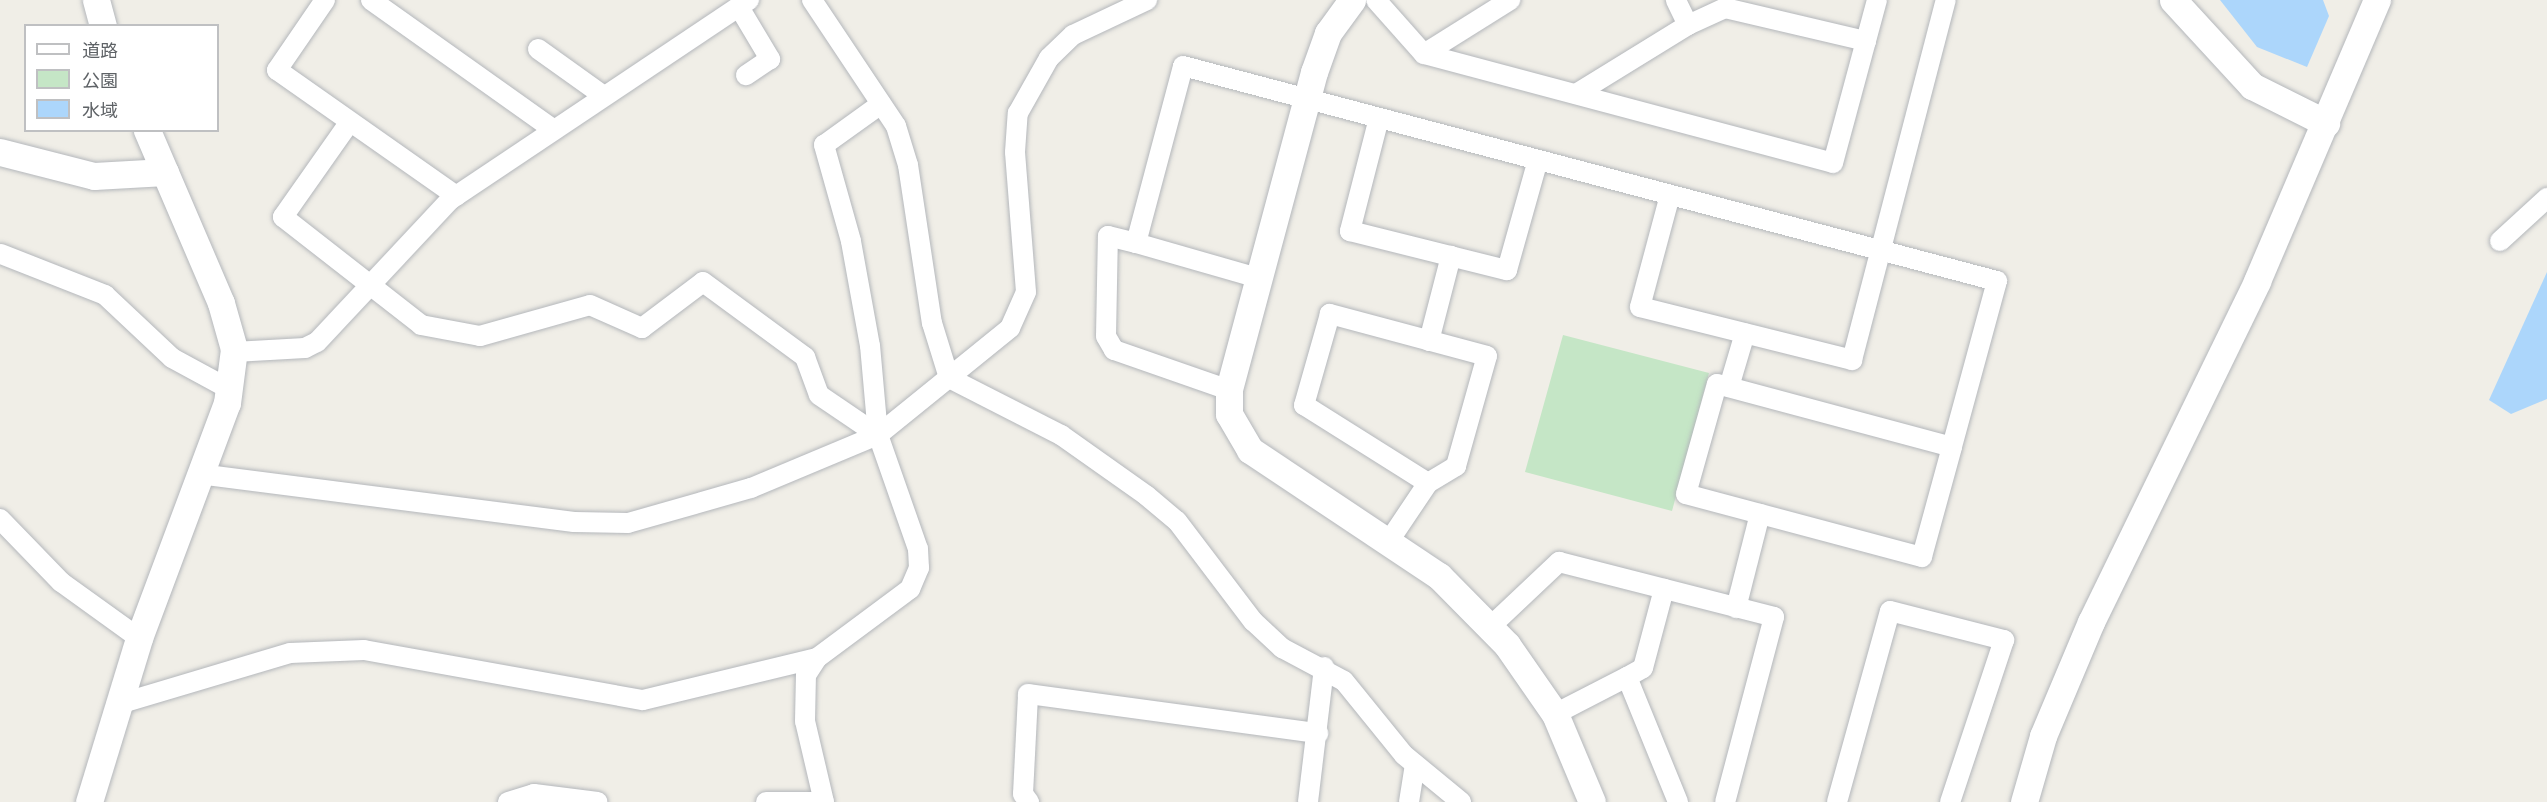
<!DOCTYPE html>
<meta charset="utf-8">
<style>
body{margin:0}
#map{position:relative;width:2547px;height:802px;overflow:hidden;background:#f0eee7;font-family:Figtree,"Noto Sans JP",sans-serif}
div>[style]{position:absolute}
.green>*{inset:0;background:#c5e6c6}
.water>*{inset:0;background:#acd6fb}
.roads{filter:drop-shadow(0 0 2px #b4b7bb) drop-shadow(0 0 2px #b4b7bb)}
.street>*{height:20px;margin:-10px;padding:0 10px;transform-origin:10px;border-radius:10px;background:#fff}
.secondary>*{height:27px;margin:-13.5px;padding:0 13.5px;transform-origin:13.5px;border-radius:13.5px;background:#fff}
span{translate:-50% -50%;white-space:nowrap;text-align:center;line-height:1.15;-webkit-text-stroke:4.5px #fff;paint-order:stroke}
.legend{position:absolute;left:24px;top:24px;width:195px;height:108px;box-sizing:border-box;background:#fff;border:2px solid #bfc0c2;margin:0;padding:8px 10px;list-style:none;font-size:18px;color:#5e6266}
.legend li{display:flex;align-items:center;gap:12px;height:30px}
.legend b{width:30px;border:2px solid #bfc0c2}
</style>
<div id="map">
<div class="green">
<div style="clip-path:polygon(1563px 335px,1709px 373px,1672px 511px,1525px 472px)"></div>
</div>
<div class="water">
<div style="clip-path:polygon(2220px 0,2323px 0,2329px 16px,2307px 67px,2257px 47px)"></div>
<div style="clip-path:polygon(2547px 272px,2547px 399px,2511px 414px,2489px 400px)"></div>
</div>
<div class="roads">
<div class="street">
<div style="left:325px;top:0;width:85px;rotate:124.4deg"></div>
<div style="left:277px;top:70px;width:219px;rotate:35.1deg"></div>
<div style="left:371px;top:0;width:224px;rotate:35.4deg"></div>
<div style="left:812px;top:0;width:151px;rotate:56.3deg"></div>
<div style="left:896px;top:126px;width:41px;rotate:72.9deg"></div>
<div style="left:908px;top:165px;width:160px;rotate:81.4deg"></div>
<div style="left:932px;top:323px;width:58px;rotate:72.8deg"></div>
<div style="left:949px;top:378px;width:126px;rotate:27deg"></div>
<div style="left:1061px;top:435px;width:105px;rotate:35.3deg"></div>
<div style="left:1147px;top:496px;width:39px;rotate:40deg"></div>
<div style="left:1177px;top:521px;width:126px;rotate:52.8deg"></div>
<div style="left:1253px;top:621px;width:40px;rotate:43deg"></div>
<div style="left:1282px;top:648px;width:70px;rotate:28deg"></div>
<div style="left:1344px;top:681px;width:95px;rotate:51deg"></div>
<div style="left:1404px;top:755px;width:74px;rotate:39.5deg"></div>
<div style="left:1376px;top:0;width:72px;rotate:48.4deg"></div>
<div style="left:1424px;top:54px;width:423px;rotate:14.9deg"></div>
<div style="left:1833px;top:163px;width:169px;rotate:-74.9deg"></div>
<div style="left:739px;top:7px;width:61px;rotate:59.2deg"></div>
<div style="left:770px;top:59px;width:29px;rotate:146deg"></div>
<div style="left:1688px;top:25px;width:41px;rotate:-24.7deg"></div>
<div style="left:1725px;top:8px;width:145px;rotate:13.2deg"></div>
<div style="left:538px;top:49px;width:81px;rotate:35.5deg"></div>
<div style="left:1424px;top:54px;width:102px;rotate:-32.1deg"></div>
<div style="left:1576px;top:94px;width:132px;rotate:-31.6deg"></div>
<div style="left:1688px;top:25px;width:28px;rotate:-116deg"></div>
<div style="left:1379px;top:118px;width:117px;rotate:104.4deg"></div>
<div style="left:1350px;top:231px;width:162px;rotate:14deg"></div>
<div style="left:1507px;top:270px;width:114px;rotate:-74.3deg"></div>
<div style="left:349px;top:123px;width:115px;rotate:125.1deg"></div>
<div style="left:283px;top:217px;width:175px;rotate:38deg"></div>
<div style="left:421px;top:325px;width:60px;rotate:10.6deg"></div>
<div style="left:480px;top:336px;width:114px;rotate:-15.7deg"></div>
<div style="left:590px;top:305px;width:57px;rotate:23.9deg"></div>
<div style="left:642px;top:328px;width:76px;rotate:-37deg"></div>
<div style="left:703px;top:282px;width:127px;rotate:36.3deg"></div>
<div style="left:805px;top:357px;width:40px;rotate:69.8deg"></div>
<div style="left:819px;top:395px;width:71px;rotate:34.1deg"></div>
<div style="left:1670px;top:195px;width:116px;rotate:105deg"></div>
<div style="left:1640px;top:307px;width:219px;rotate:14deg"></div>
<div style="left:1852px;top:360px;width:372px;rotate:-75.4deg"></div>
<div style="left:2500px;top:241px;width:64px;rotate:-42.5deg"></div>
<div style="left:1136px;top:243px;width:127px;rotate:16deg"></div>
<div style="left:1px;top:254px;width:112px;rotate:21.5deg"></div>
<div style="left:105px;top:295px;width:92px;rotate:43.2deg"></div>
<div style="left:172px;top:358px;width:65px;rotate:28.5deg"></div>
<div style="left:1429px;top:341px;width:88px;rotate:-75.5deg"></div>
<div style="left:234px;top:352px;width:71px;rotate:-3.2deg"></div>
<div style="left:305px;top:348px;width:13px;rotate:-27deg"></div>
<div style="left:317px;top:342px;width:195px;rotate:-46.9deg"></div>
<div style="left:450px;top:200px;width:360px;rotate:-33.8deg"></div>
<div style="left:1729px;top:387px;width:56px;rotate:-73.5deg"></div>
<div style="left:1229px;top:390px;width:122px;rotate:-160.8deg"></div>
<div style="left:1114px;top:350px;width:16px;rotate:-120deg"></div>
<div style="left:1106px;top:336px;width:100px;rotate:-88.9deg"></div>
<div style="left:1108px;top:236px;width:29px;rotate:14deg"></div>
<div style="left:1136px;top:243px;width:183px;rotate:-75.1deg"></div>
<div style="left:1183px;top:66px;width:842px;rotate:14.8deg"></div>
<div style="left:1997px;top:281px;width:172px;rotate:105.2deg"></div>
<div style="left:1952px;top:447px;width:114px;rotate:105.3deg"></div>
<div style="left:1922px;top:557px;width:244px;rotate:-165.1deg"></div>
<div style="left:1686px;top:494px;width:114px;rotate:-74.3deg"></div>
<div style="left:1717px;top:384px;width:243px;rotate:15deg"></div>
<div style="left:199px;top:474px;width:378px;rotate:7.3deg"></div>
<div style="left:574px;top:522px;width:54px;rotate:1.1deg"></div>
<div style="left:628px;top:523px;width:128px;rotate:-15.9deg"></div>
<div style="left:751px;top:488px;width:138px;rotate:-22.7deg"></div>
<div style="left:878px;top:435px;width:170px;rotate:-39deg"></div>
<div style="left:1010px;top:328px;width:39px;rotate:-66deg"></div>
<div style="left:1026px;top:292px;width:140px;rotate:-94.5deg"></div>
<div style="left:1015px;top:152px;width:39px;rotate:-86deg"></div>
<div style="left:1018px;top:113px;width:63px;rotate:-60.6deg"></div>
<div style="left:1049px;top:58px;width:33px;rotate:-44deg"></div>
<div style="left:1073px;top:35px;width:82px;rotate:-25.3deg"></div>
<div style="left:0;top:519px;width:88px;rotate:45.9deg"></div>
<div style="left:61px;top:582px;width:96px;rotate:35.7deg"></div>
<div style="left:1389px;top:541px;width:70px;rotate:-56.1deg"></div>
<div style="left:1428px;top:483px;width:33px;rotate:-31deg"></div>
<div style="left:1456px;top:466px;width:114px;rotate:-74.3deg"></div>
<div style="left:1487px;top:356px;width:163px;rotate:-165deg"></div>
<div style="left:1330px;top:314px;width:95px;rotate:105.9deg"></div>
<div style="left:1304px;top:405px;width:146px;rotate:32.2deg"></div>
<div style="left:1736px;top:608px;width:97px;rotate:-75.7deg"></div>
<div style="left:1490px;top:627px;width:95px;rotate:-43.3deg"></div>
<div style="left:1559px;top:562px;width:222px;rotate:14.3deg"></div>
<div style="left:1774px;top:617px;width:191px;rotate:104.8deg"></div>
<div style="left:1627px;top:677px;width:18px;rotate:-29deg"></div>
<div style="left:1643px;top:668px;width:82px;rotate:-75.1deg"></div>
<div style="left:119px;top:704px;width:178px;rotate:-16.6deg"></div>
<div style="left:290px;top:653px;width:74px;rotate:-2.3deg"></div>
<div style="left:364px;top:650px;width:283px;rotate:10.2deg"></div>
<div style="left:643px;top:700px;width:179px;rotate:-13.6deg"></div>
<div style="left:1555px;top:714px;width:81px;rotate:-27.2deg"></div>
<div style="left:1627px;top:677px;width:135px;rotate:67.8deg"></div>
<div style="left:508px;top:802px;width:27px;rotate:-17deg"></div>
<div style="left:534px;top:794px;width:64px;rotate:7.1deg"></div>
<div style="left:766px;top:802px;width:58px"></div>
<div style="left:824px;top:802px;width:83px;rotate:-103.2deg"></div>
<div style="left:805px;top:721px;width:46px;rotate:-88.8deg"></div>
<div style="left:806px;top:675px;width:20px;rotate:-57deg"></div>
<div style="left:817px;top:658px;width:116px;rotate:-36.6deg"></div>
<div style="left:910px;top:589px;width:23px;rotate:-67deg"></div>
<div style="left:919px;top:568px;width:19px;rotate:-93deg"></div>
<div style="left:918px;top:549px;width:121px;rotate:-109.3deg"></div>
<div style="left:878px;top:435px;width:89px;rotate:-95.1deg"></div>
<div style="left:870px;top:346px;width:107px;rotate:-100.3deg"></div>
<div style="left:851px;top:241px;width:100px;rotate:-105.7deg"></div>
<div style="left:824px;top:145px;width:70px;rotate:-35.7deg"></div>
<div style="left:1029px;top:802px;width:10px;rotate:-127deg"></div>
<div style="left:1023px;top:794px;width:100px;rotate:-87.1deg"></div>
<div style="left:1028px;top:694px;width:293px;rotate:7.7deg"></div>
<div style="left:1308px;top:802px;width:136px;rotate:-83.2deg"></div>
<div style="left:1409px;top:802px;width:38px;rotate:-81deg"></div>
<div style="left:1837px;top:802px;width:198px;rotate:-74.5deg"></div>
<div style="left:1890px;top:611px;width:118px;rotate:14.3deg"></div>
<div style="left:2004px;top:640px;width:171px;rotate:108.4deg"></div>
</div>
<div class="secondary">
<div style="left:96px;top:0;width:27px;rotate:75deg"></div>
<div style="left:1352px;top:0;width:41px;rotate:126deg"></div>
<div style="left:1328px;top:33px;width:41px;rotate:109.7deg"></div>
<div style="left:1314px;top:72px;width:329px;rotate:105deg"></div>
<div style="left:1229px;top:390px;width:24px;rotate:90deg"></div>
<div style="left:1229px;top:414px;width:42px;rotate:59.7deg"></div>
<div style="left:1250px;top:450px;width:227px;rotate:33.7deg"></div>
<div style="left:1439px;top:576px;width:97px;rotate:45.4deg"></div>
<div style="left:1507px;top:645px;width:84px;rotate:55.2deg"></div>
<div style="left:1555px;top:714px;width:95px;rotate:67.2deg"></div>
<div style="left:2173px;top:0;width:117px;rotate:47.4deg"></div>
<div style="left:2252px;top:86px;width:83px;rotate:26.6deg"></div>
<div style="left:0;top:152px;width:97px;rotate:14.3deg"></div>
<div style="left:94px;top:176px;width:71px;rotate:-3.2deg"></div>
<div style="left:89px;top:802px;width:171px;rotate:-73deg"></div>
<div style="left:139px;top:638px;width:251px;rotate:-69.5deg"></div>
<div style="left:227px;top:403px;width:54px;rotate:-82.6deg"></div>
<div style="left:234px;top:349px;width:48px;rotate:-105.8deg"></div>
<div style="left:221px;top:303px;width:188px;rotate:-113.2deg"></div>
<div style="left:2024px;top:802px;width:69px;rotate:-73.9deg"></div>
<div style="left:2043px;top:736px;width:124px;rotate:-67.2deg"></div>
<div style="left:2091px;top:622px;width:379px;rotate:-64deg"></div>
<div style="left:2257px;top:281px;width:306px;rotate:-66.9deg"></div>
</div>
</div>
<ul class="legend">
<li><b style="height:8px;background:#fff"></b>道路</li>
<li><b style="height:16px;background:#c5e6c6"></b>公園</li>
<li><b style="height:16px;background:#acd6fb"></b>水域</li>
</ul>
</div>
